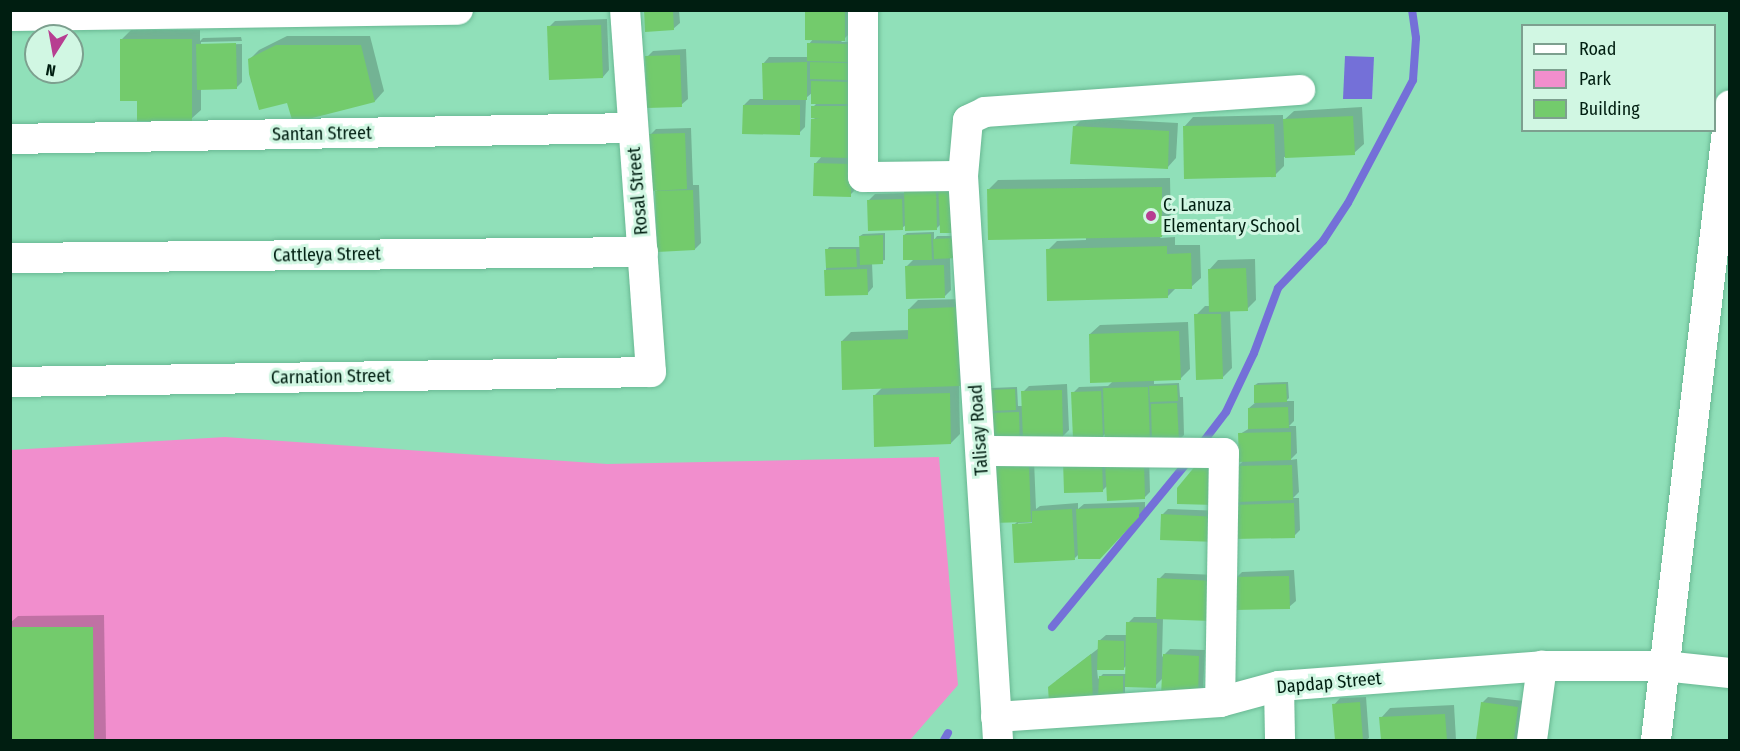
<!DOCTYPE html>
<style>
body{margin:0}
#map{position:relative;width:1740px;height:751px;overflow:hidden;background:#90e0b9;font-family:"Fira Sans Condensed",sans-serif}
div>[style]{position:absolute}
.green>*{inset:0;background:#f18ecd}
.water>*{inset:0;background:#7470d8}
.shadow>*{inset:0;background:#0003}
.stream>*{height:8px;margin:-4px;padding:0 4px;transform-origin:4px;border-radius:4px;background:#7470d8}
.building>*{inset:0;background:#73cb6c}
.roads{filter:drop-shadow(0 0 2px #69b893) drop-shadow(0 0 2px #69b893)}
.minor>*{height:30px;margin:-15px;padding:0 15px;transform-origin:15px;border-radius:15px;background:#fff}
.dots>*{width:16px;height:16px;translate:-50% -50%;box-sizing:border-box;border:3px solid #d1f7e3;border-radius:50%}
span{translate:-50% -50%;white-space:nowrap;text-align:center;line-height:1.15;-webkit-text-stroke:6px #d1f7e3;paint-order:stroke}
.street-label{font-size:18px;color:#001e11}
.poi-label{font-size:18px;color:#001e11}
.left{translate:0 -50%;text-align:left}
.frame{position:absolute;inset:0;border:12px solid #001e11;pointer-events:none}
.legend{position:absolute;left:1521px;top:24px;width:195px;height:108px;box-sizing:border-box;background:#d1f7e3;border:2px solid #7da08f;margin:0;padding:8px 10px;list-style:none;font-size:18px;color:#001e11}
.legend li{display:flex;align-items:center;gap:12px;height:30px}
.legend b{width:30px;border:2px solid #7da08f}
.north{position:absolute;left:24px;top:24px;width:60px;height:60px;box-sizing:border-box;background:#d1f7e3;border:2px solid #7da08f;border-radius:50%;rotate:191deg;font-size:16px;font-weight:700;line-height:24px;text-align:center;color:#001e11}
.north::after{content:'';display:block;margin:auto;width:21px;height:27px;background:#b73e91;clip-path:polygon(50% 0,100% 100%,50% 72%,0 100%)}
</style>
<div id="map">
<div class="green">
<div style="clip-path:polygon(225px 437px,607px 464px,939px 457px,958px 685px,910px 740px,11px 740px,11px 450px)"></div>
</div>
<div class="water">
<div style="clip-path:polygon(1345px 56px,1374px 57px,1372px 99px,1343px 99px)"></div>
</div>
<div class="shadow">
<div style="clip-path:polygon(646px 10px,679px 10px,680px 23px,673px 29px)"></div>
<div style="clip-path:polygon(807px 10px,851px 10px,850px 33px,841px 42px,850px 42px,854px 97px,846px 104px,851px 104px,856px 150px,848px 158px,857px 158px,856px 189px,850px 195px,815px 164px,823px 155px,813px 120px,816px 117px,813px 107px,817px 103px,813px 92px,806px 98px,805px 127px,799px 133px,744px 105px,750px 99px,764px 99px,763px 64px,769px 57px,808px 57px,809px 44px,814px 38px)"></div>
<div style="clip-path:polygon(607px 19px,609px 70px,603px 77px,549px 27px,555px 21px)"></div>
<div style="clip-path:polygon(131px 30px,200px 30px,200px 41px,203px 38px,241px 37px,242px 41px,201px 42px,201px 45px,242px 44px,242px 82px,236px 88px,201px 89px,201px 110px,191px 119px,138px 100px,121px 40px)"></div>
<div style="clip-path:polygon(287px 36px,370px 36px,384px 91px,375px 101px,288px 101px,250px 59px,259px 50px)"></div>
<div style="clip-path:polygon(686px 49px,688px 99px,681px 105px,647px 57px,653px 51px)"></div>
<div style="clip-path:polygon(1362px 107px,1364px 144px,1354px 153px,1284px 157px,1284px 166px,1275px 175px,1184px 127px,1193px 117px,1283px 115px,1283px 121px,1294px 111px)"></div>
<div style="clip-path:polygon(1083px 118px,1178px 123px,1176px 158px,1167px 168px,1074px 127px)"></div>
<div style="clip-path:polygon(691px 128px,693px 185px,699px 185px,701px 243px,695px 249px,659px 250px,657px 189px,650px 135px,656px 129px)"></div>
<div style="clip-path:polygon(959px 177px,941px 224px,937px 228px,907px 224px,902px 228px,869px 200px,875px 194px,906px 193px)"></div>
<div style="clip-path:polygon(1170px 178px,1171px 226px,1160px 238px,1175px 237px,1175px 245px,1200px 245px,1201px 278px,1191px 287px,1176px 288px,1167px 297px,1048px 250px,1057px 241px,1086px 240px,1086px 237px,989px 189px,998px 180px)"></div>
<div style="clip-path:polygon(934px 232px,934px 240px,937px 236px,959px 236px,950px 257px,951px 290px,945px 296px,906px 267px,914px 259px,904px 235px,907px 233px)"></div>
<div style="clip-path:polygon(885px 233px,885px 260px,872px 263px,873px 287px,867px 294px,826px 270px,827px 250px,829px 247px,861px 247px,860px 236px,863px 234px)"></div>
<div style="clip-path:polygon(1255px 259px,1256px 300px,1247px 309px,1230px 310px,1232px 368px,1223px 377px,1196px 315px,1205px 306px,1210px 306px,1209px 270px,1218px 260px)"></div>
<div style="clip-path:polygon(967px 299px,969px 376px,959px 386px,960px 434px,951px 443px,875px 395px,883px 387px,842px 341px,851px 332px,910px 330px,909px 309px,918px 300px)"></div>
<div style="clip-path:polygon(1188px 322px,1190px 369px,1180px 379px,1154px 380px,1154px 384px,1179px 383px,1180px 397px,1183px 397px,1184px 435px,1178px 441px,1107px 432px,1102px 437px,1073px 393px,1079px 387px,1108px 386px,1113px 381px,1090px 334px,1100px 325px)"></div>
<div style="clip-path:polygon(1288px 382px,1289px 398px,1286px 401px,1294px 401px,1294px 421px,1289px 426px,1296px 426px,1297px 453px,1290px 460px,1297px 459px,1299px 492px,1293px 498px,1299px 498px,1300px 530px,1294px 536px,1235px 538px,1237px 467px,1244px 460px,1240px 434px,1250px 428px,1249px 408px,1256px 402px,1255px 385px,1258px 383px)"></div>
<div style="clip-path:polygon(1067px 384px,1069px 430px,1063px 436px,1019px 446px,991px 413px,995px 409px,989px 409px,991px 388px,1017px 387px,1018px 406px,1023px 406px,1023px 392px,1029px 386px)"></div>
<div style="clip-path:polygon(1149px 456px,1150px 492px,1144px 498px,1108px 485px,1102px 491px,1065px 492px,1108px 463px)"></div>
<div style="clip-path:polygon(evenodd,1034px 460px,1036px 509px,1040px 506px,1078px 503px,1078px 509px,1084px 504px,1145px 502px,1145px 510px,1099px 557px,1079px 554px,1075px 558px,1014px 525px,1018px 521px,992px 467px,1034px 460px,1040px 522px,1018px 526px,1018px 523px,1040px 522px)"></div>
<div style="clip-path:polygon(1168px 509px,1224px 511px,1222px 535px,1162px 515px)"></div>
<div style="clip-path:polygon(1294px 570px,1296px 601px,1289px 607px,1236px 578px,1242px 572px)"></div>
<div style="clip-path:polygon(evenodd,1165px 573px,1218px 575px,1163px 618px,1162px 657px,1170px 649px,1205px 650px,1203px 690px,1163px 678px,1155px 686px,1125px 685px,1125px 695px,1100px 693px,1092px 701px,1056px 681px,1099px 648px,1099px 641px,1106px 635px,1127px 635px,1128px 623px,1134px 617px,1157px 617px,1159px 579px,1165px 573px,1127px 665px,1127px 674px,1103px 674px,1098px 679px,1097px 669px,1123px 669px,1127px 665px)"></div>
<div style="clip-path:polygon(104px 615px,106px 740px,10px 740px,10px 623px,18px 616px)"></div>
<div style="clip-path:polygon(1366px 697px,1369px 738px,1366px 740px,1337px 740px,1334px 705px,1340px 698px)"></div>
<div style="clip-path:polygon(1488px 697px,1524px 701px,1519px 740px,1478px 740px,1482px 703px)"></div>
<div style="clip-path:polygon(1454px 705px,1456px 740px,1382px 740px,1381px 718px,1390px 708px)"></div>
</div>
<div class="stream">
<div style="left:1200px;top:446px;width:43px;rotate:-52.6deg"></div>
<div style="left:1226px;top:412px;width:65px;rotate:-64.6deg"></div>
<div style="left:1254px;top:353px;width:69px;rotate:-69.7deg"></div>
<div style="left:1278px;top:288px;width:65px;rotate:-46.2deg"></div>
<div style="left:1323px;top:241px;width:45px;rotate:-56.7deg"></div>
<div style="left:1348px;top:203px;width:139px;rotate:-62.1deg"></div>
<div style="left:1413px;top:80px;width:42px;rotate:-85.9deg"></div>
<div style="left:1416px;top:38px;width:28px;rotate:-98deg"></div>
<div style="left:1052px;top:627px;width:216px;rotate:-50.6deg"></div>
<div style="left:944px;top:740px;width:8px;rotate:-60deg"></div>
</div>
<div class="building">
<div style="clip-path:polygon(644px 10px,673px 10px,674px 30px,645px 32px)"></div>
<div style="clip-path:polygon(805px 10px,845px 10px,845px 41px,805px 40px)"></div>
<div style="clip-path:polygon(601px 25px,603px 78px,549px 80px,547px 26px)"></div>
<div style="clip-path:polygon(120px 39px,192px 39px,192px 121px,137px 121px,137px 101px,120px 101px)"></div>
<div style="clip-path:polygon(236px 43px,237px 89px,197px 90px,196px 44px)"></div>
<div style="clip-path:polygon(807px 43px,848px 44px,848px 62px,807px 61px)"></div>
<div style="clip-path:polygon(276px 45px,361px 45px,375px 102px,293px 123px,287px 103px,259px 110px,249px 74px,248px 59px)"></div>
<div style="clip-path:polygon(680px 55px,682px 107px,647px 108px,645px 56px)"></div>
<div style="clip-path:polygon(807px 62px,807px 100px,763px 100px,762px 63px)"></div>
<div style="clip-path:polygon(810px 62px,848px 63px,848px 80px,810px 79px)"></div>
<div style="clip-path:polygon(811px 81px,849px 82px,848px 104px,811px 104px)"></div>
<div style="clip-path:polygon(743px 105px,800px 105px,800px 135px,742px 134px)"></div>
<div style="clip-path:polygon(811px 106px,849px 106px,850px 158px,810px 157px,811px 119px,820px 118px,811px 118px)"></div>
<div style="clip-path:polygon(1353px 116px,1355px 155px,1285px 158px,1283px 119px)"></div>
<div style="clip-path:polygon(1274px 124px,1276px 177px,1184px 179px,1183px 126px)"></div>
<div style="clip-path:polygon(1073px 126px,1169px 131px,1168px 169px,1070px 164px)"></div>
<div style="clip-path:polygon(685px 133px,687px 189px,651px 191px,649px 134px)"></div>
<div style="clip-path:polygon(814px 163px,851px 164px,851px 197px,813px 196px)"></div>
<div style="clip-path:polygon(954px 182px,955px 233px,940px 233px,938px 183px)"></div>
<div style="clip-path:polygon(936px 186px,937px 230px,905px 231px,904px 187px)"></div>
<div style="clip-path:polygon(1162px 187px,1162px 237px,988px 240px,987px 189px)"></div>
<div style="clip-path:polygon(693px 190px,695px 250px,657px 252px,655px 191px)"></div>
<div style="clip-path:polygon(902px 199px,903px 230px,868px 231px,867px 200px)"></div>
<div style="clip-path:polygon(931px 234px,932px 260px,903px 260px,903px 235px)"></div>
<div style="clip-path:polygon(883px 235px,883px 264px,860px 265px,859px 236px)"></div>
<div style="clip-path:polygon(957px 238px,958px 258px,934px 259px,933px 239px)"></div>
<div style="clip-path:polygon(1167px 246px,1167px 254px,1191px 253px,1192px 289px,1168px 289px,1168px 298px,1047px 301px,1046px 249px)"></div>
<div style="clip-path:polygon(825px 249px,856px 249px,857px 267px,826px 268px)"></div>
<div style="clip-path:polygon(944px 265px,945px 298px,906px 299px,905px 266px)"></div>
<div style="clip-path:polygon(1246px 268px,1248px 311px,1209px 312px,1208px 269px)"></div>
<div style="clip-path:polygon(867px 269px,868px 295px,825px 296px,824px 270px)"></div>
<div style="clip-path:polygon(958px 307px,960px 386px,842px 390px,841px 341px,908px 339px,908px 309px)"></div>
<div style="clip-path:polygon(1194px 314px,1221px 314px,1223px 379px,1196px 380px)"></div>
<div style="clip-path:polygon(1179px 331px,1181px 380px,1090px 383px,1089px 334px)"></div>
<div style="clip-path:polygon(1286px 384px,1287px 402px,1254px 403px,1254px 385px)"></div>
<div style="clip-path:polygon(1177px 385px,1178px 401px,1150px 402px,1149px 386px)"></div>
<div style="clip-path:polygon(1148px 387px,1150px 443px,1105px 445px,1103px 388px)"></div>
<div style="clip-path:polygon(1015px 389px,1016px 410px,988px 411px,987px 390px)"></div>
<div style="clip-path:polygon(1062px 390px,1063px 438px,1023px 439px,1021px 391px)"></div>
<div style="clip-path:polygon(1101px 391px,1103px 438px,1073px 439px,1071px 392px)"></div>
<div style="clip-path:polygon(950px 393px,951px 444px,874px 447px,873px 395px)"></div>
<div style="clip-path:polygon(1177px 403px,1179px 442px,1152px 443px,1151px 404px)"></div>
<div style="clip-path:polygon(1288px 407px,1289px 428px,1248px 429px,1248px 408px)"></div>
<div style="clip-path:polygon(1019px 412px,1020px 448px,990px 449px,989px 413px)"></div>
<div style="clip-path:polygon(1291px 432px,1291px 460px,1239px 462px,1238px 433px)"></div>
<div style="clip-path:polygon(1102px 459px,1103px 492px,1064px 493px,1063px 460px)"></div>
<div style="clip-path:polygon(1144px 462px,1145px 499px,1107px 501px,1105px 463px)"></div>
<div style="clip-path:polygon(1029px 465px,1031px 522px,992px 523px,990px 466px)"></div>
<div style="clip-path:polygon(1196px 465px,1217px 465px,1216px 505px,1177px 504px,1177px 488px)"></div>
<div style="clip-path:polygon(1292px 465px,1293px 500px,1237px 502px,1235px 466px)"></div>
<div style="clip-path:polygon(1294px 503px,1295px 538px,1233px 539px,1232px 505px)"></div>
<div style="clip-path:polygon(1139px 507px,1139px 517px,1100px 559px,1078px 559px,1076px 509px)"></div>
<div style="clip-path:polygon(1072px 509px,1075px 560px,1014px 563px,1012px 524px,1032px 523px,1032px 511px)"></div>
<div style="clip-path:polygon(1161px 514px,1218px 517px,1217px 542px,1160px 540px)"></div>
<div style="clip-path:polygon(1289px 576px,1290px 609px,1235px 610px,1234px 577px)"></div>
<div style="clip-path:polygon(1157px 578px,1213px 581px,1211px 621px,1156px 619px)"></div>
<div style="clip-path:polygon(1126px 622px,1157px 623px,1156px 688px,1125px 687px)"></div>
<div style="clip-path:polygon(10px 627px,93px 627px,94px 740px,10px 740px)"></div>
<div style="clip-path:polygon(1098px 640px,1124px 641px,1124px 670px,1097px 670px)"></div>
<div style="clip-path:polygon(1091px 654px,1093px 702px,1049px 703px,1048px 687px)"></div>
<div style="clip-path:polygon(1163px 654px,1199px 656px,1198px 698px,1161px 696px)"></div>
<div style="clip-path:polygon(1099px 676px,1123px 676px,1123px 700px,1098px 699px)"></div>
<div style="clip-path:polygon(1360px 702px,1363px 740px,1335px 740px,1332px 704px)"></div>
<div style="clip-path:polygon(1481px 702px,1518px 707px,1514px 740px,1476px 740px)"></div>
<div style="clip-path:polygon(1445px 714px,1447px 740px,1381px 740px,1379px 717px)"></div>
</div>
<div class="roads">
<div class="minor">
<div style="left:863px;top:10px;width:167px;rotate:90deg"></div>
<div style="left:863px;top:177px;width:100px;rotate:-0.6deg"></div>
<div style="left:10px;top:16px;width:448px;rotate:-0.8deg"></div>
<div style="left:10px;top:139px;width:623px;rotate:-1.01deg"></div>
<div style="left:10px;top:258px;width:633px;rotate:-0.54deg"></div>
<div style="left:10px;top:382px;width:641px;rotate:-0.89deg"></div>
<div style="left:651px;top:372px;width:363px;rotate:-94.1deg"></div>
<div style="left:981px;top:451px;width:243px;rotate:0.5deg"></div>
<div style="left:1224px;top:453px;width:249px;rotate:90.9deg"></div>
<div style="left:1279px;top:686px;width:54px;rotate:88.9deg"></div>
<div style="left:996px;top:717px;width:225px;rotate:-3.8deg"></div>
<div style="left:1220px;top:702px;width:61px;rotate:-15.2deg"></div>
<div style="left:1279px;top:686px;width:264px;rotate:-4.3deg"></div>
<div style="left:1542px;top:666px;width:122px"></div>
<div style="left:1664px;top:666px;width:66px;rotate:6.1deg"></div>
<div style="left:998px;top:740px;width:565px;rotate:-93.55deg"></div>
<div style="left:963px;top:176px;width:56px;rotate:-84.9deg"></div>
<div style="left:968px;top:120px;width:19px;rotate:-25deg"></div>
<div style="left:985px;top:112px;width:316px;rotate:-4deg"></div>
<div style="left:1532px;top:740px;width:75px;rotate:-82.3deg"></div>
<div style="left:1656px;top:740px;width:639px;rotate:-83.35deg"></div>
</div>
</div>
<div class="dots">
<div style="left:1151px;top:216px;background:#b73e91"></div>
</div>
<div class="street-label">
<span style="left:322px;top:134px;rotate:-1deg">Santan Street</span>
<span style="left:638px;top:191px;rotate:-95deg">Rosal Street</span>
<span style="left:327px;top:255px;rotate:-1deg">Cattleya Street</span>
<span style="left:331px;top:377px;rotate:-1deg">Carnation Street</span>
<span style="left:979px;top:430px;rotate:-94deg">Talisay Road</span>
<span style="left:1329px;top:683px;rotate:-5deg">Dapdap Street</span>
</div>
<div class="poi-label">
<span class="left" style="left:1163px;top:216px">C. Lanuza<br>Elementary School</span>
</div>
<div class="frame"></div>
<ul class="legend">
<li><b style="height:8px;background:#fff"></b>Road</li>
<li><b style="height:16px;background:#f18ecd"></b>Park</li>
<li><b style="height:16px;background:#73cb6c"></b>Building</li>
</ul>
<div class="north">N</div>
</div>
